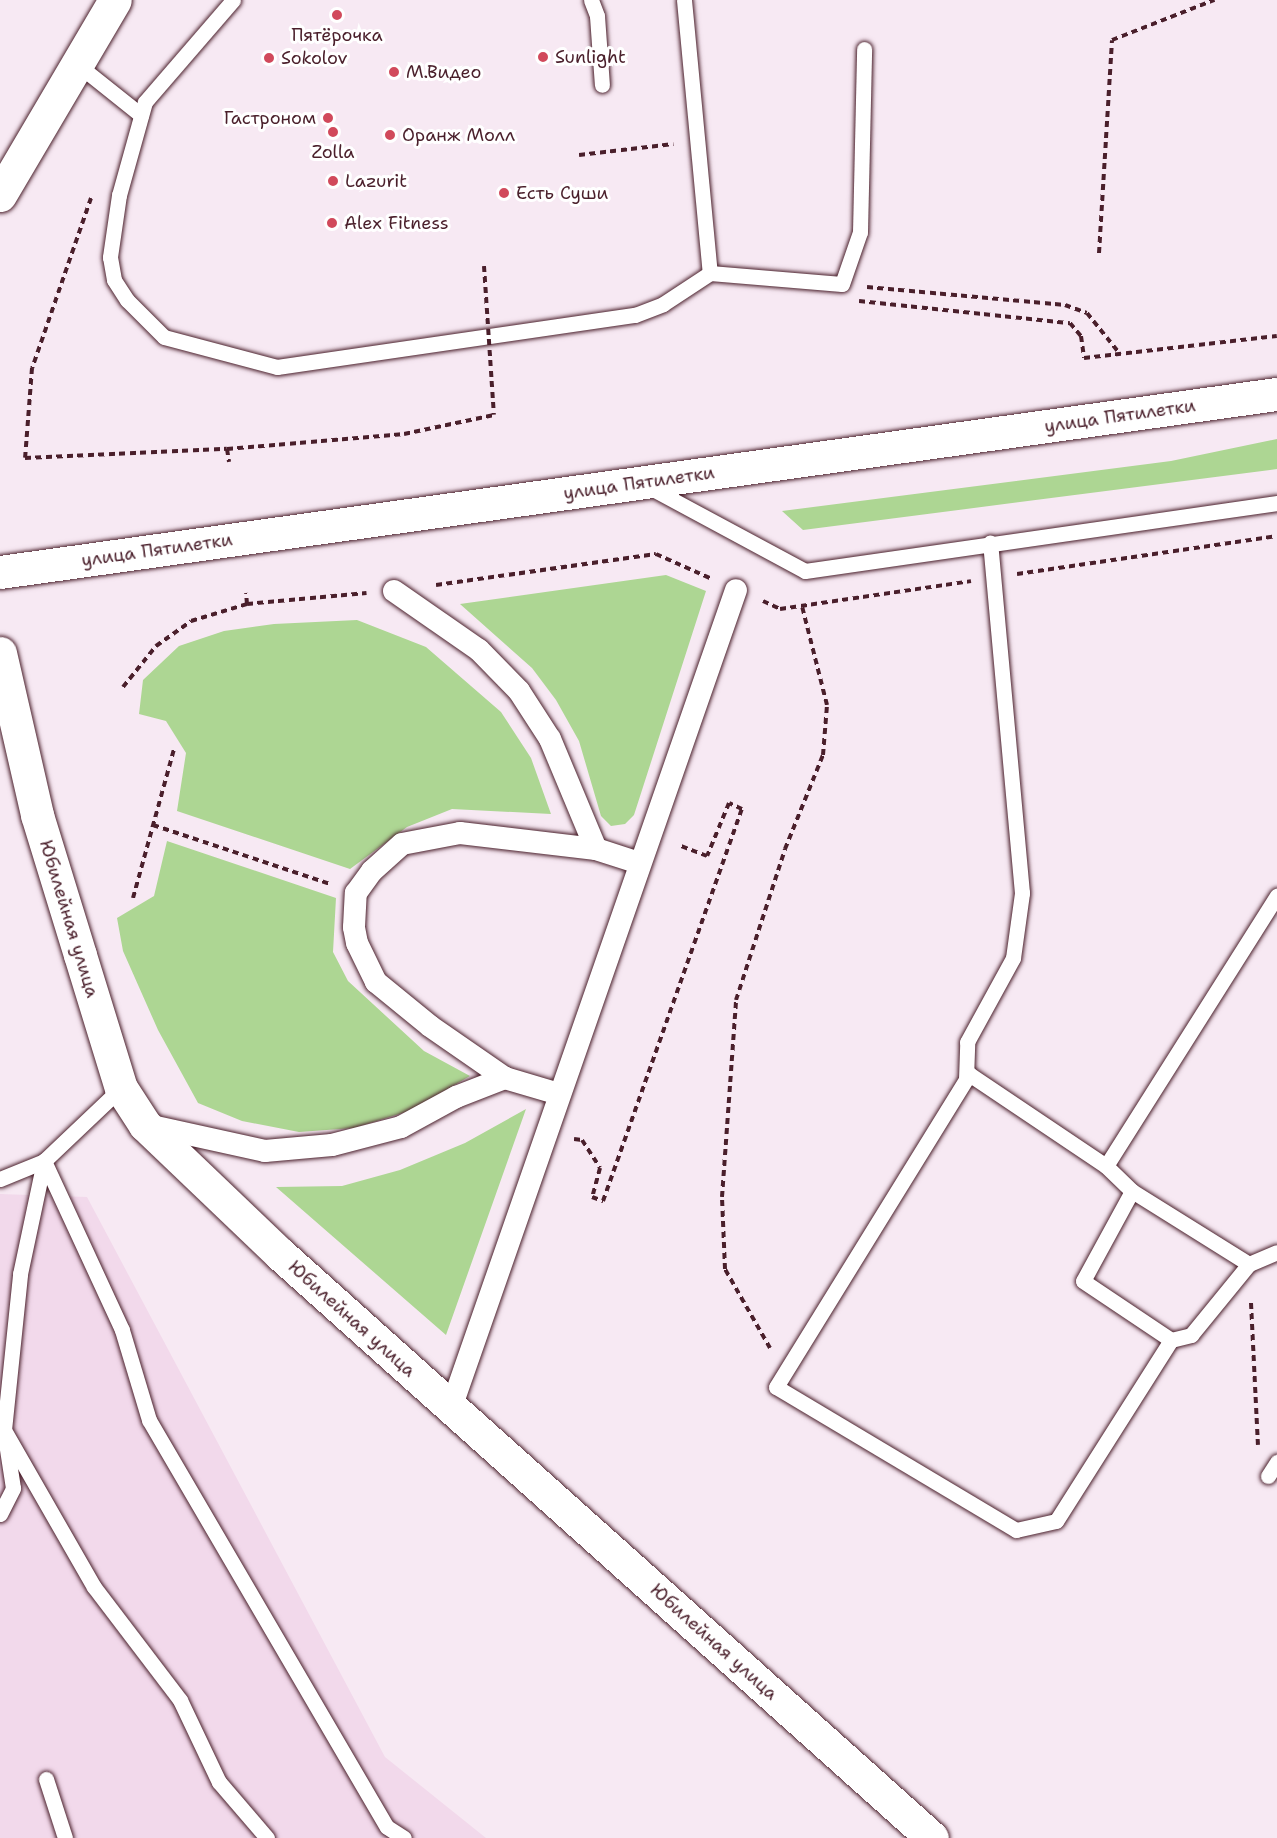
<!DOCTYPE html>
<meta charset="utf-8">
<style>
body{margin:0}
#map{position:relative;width:1277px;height:1838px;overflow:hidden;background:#f7e9f3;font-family:"Shantell Sans",sans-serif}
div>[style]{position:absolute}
.built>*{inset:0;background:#f2d9eb}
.green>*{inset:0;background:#add693}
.path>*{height:4px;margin-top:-2px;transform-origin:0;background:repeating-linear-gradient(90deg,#4a1f2b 0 6px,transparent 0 10.5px)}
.roads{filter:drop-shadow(0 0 2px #4a1f2b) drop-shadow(0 0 2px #4a1f2b)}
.service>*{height:15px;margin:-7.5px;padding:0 7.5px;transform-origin:7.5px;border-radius:7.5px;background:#fff}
.pedestrian>*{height:22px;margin:-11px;padding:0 11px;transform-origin:11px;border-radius:11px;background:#fff}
.tertiary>*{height:33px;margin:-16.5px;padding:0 16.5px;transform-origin:16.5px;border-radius:16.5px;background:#fff}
.secondary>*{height:33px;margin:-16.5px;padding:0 16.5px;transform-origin:16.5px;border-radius:16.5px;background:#fff}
.primary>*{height:33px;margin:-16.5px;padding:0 16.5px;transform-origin:16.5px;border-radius:16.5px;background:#fff}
.path-bridge>*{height:4px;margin-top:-2px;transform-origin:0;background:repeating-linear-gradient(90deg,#4a1f2b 0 6px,transparent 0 10.5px)}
.dots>*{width:16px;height:16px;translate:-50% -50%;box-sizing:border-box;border:3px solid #fff;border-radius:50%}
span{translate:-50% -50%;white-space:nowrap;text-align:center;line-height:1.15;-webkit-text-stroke:6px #fff;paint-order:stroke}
.poi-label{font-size:18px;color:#4a1f2b}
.left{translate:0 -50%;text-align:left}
.right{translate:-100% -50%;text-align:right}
.street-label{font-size:18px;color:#4a1f2b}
</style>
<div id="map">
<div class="built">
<div style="clip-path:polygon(0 1194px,87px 1197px,385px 1757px,486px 1838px,0 1838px)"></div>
</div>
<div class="green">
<div style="clip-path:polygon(1277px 439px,1277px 469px,803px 530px,782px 511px,1171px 461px)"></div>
<div style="clip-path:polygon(666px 575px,706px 591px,634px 815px,625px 824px,611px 826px,601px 816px,579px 741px,556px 700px,532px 668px,460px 604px)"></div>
<div style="clip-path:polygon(357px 620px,426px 647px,501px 712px,531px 758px,551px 814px,452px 809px,407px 827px,350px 869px,177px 811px,186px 753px,166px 721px,139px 714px,143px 680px,179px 646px,224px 631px,274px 624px)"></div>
<div style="clip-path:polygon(167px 841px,336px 898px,333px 952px,348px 981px,424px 1051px,470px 1076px,409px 1111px,354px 1128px,299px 1132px,242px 1121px,198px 1103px,158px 1030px,123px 951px,117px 918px,154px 896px)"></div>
<div style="clip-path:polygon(526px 1109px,446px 1335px,276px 1187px,342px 1186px,400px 1170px,465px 1143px)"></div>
</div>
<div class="path">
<div style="left:579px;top:155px;width:95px;rotate:-6.7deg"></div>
<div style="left:91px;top:198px;width:180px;rotate:109.1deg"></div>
<div style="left:32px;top:368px;width:90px;rotate:94.4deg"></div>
<div style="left:25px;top:458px;width:202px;rotate:-2.6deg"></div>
<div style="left:227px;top:449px;width:178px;rotate:-4.8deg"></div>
<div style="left:404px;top:434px;width:92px;rotate:-11.9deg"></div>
<div style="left:1099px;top:253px;width:213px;rotate:-86.5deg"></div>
<div style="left:1112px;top:40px;width:110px;rotate:-21.4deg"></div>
<div style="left:867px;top:287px;width:199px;rotate:5.2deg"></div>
<div style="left:1065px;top:305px;width:23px;rotate:20deg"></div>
<div style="left:1087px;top:313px;width:53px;rotate:51.2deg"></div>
<div style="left:859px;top:301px;width:212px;rotate:6deg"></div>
<div style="left:1070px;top:323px;width:17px;rotate:50deg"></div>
<div style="left:1081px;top:336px;width:22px;rotate:82deg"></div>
<div style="left:1084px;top:358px;width:194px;rotate:-6.5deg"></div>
<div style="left:227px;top:449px;width:13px;rotate:81deg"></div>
<div style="left:1017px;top:574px;width:263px;rotate:-8.3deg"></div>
<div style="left:436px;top:585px;width:222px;rotate:-8deg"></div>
<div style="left:656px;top:554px;width:61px;rotate:24.1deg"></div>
<div style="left:763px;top:601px;width:19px;rotate:25deg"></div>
<div style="left:780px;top:609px;width:193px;rotate:-8.3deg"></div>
<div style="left:247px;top:604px;width:120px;rotate:-5.3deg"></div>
<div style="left:123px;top:687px;width:53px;rotate:-51.2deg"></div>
<div style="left:156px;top:646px;width:43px;rotate:-35.5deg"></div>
<div style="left:191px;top:621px;width:59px;rotate:-16.9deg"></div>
<div style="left:247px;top:604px;width:11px;rotate:-95deg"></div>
<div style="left:153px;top:825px;width:187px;rotate:18.4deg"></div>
<div style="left:133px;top:898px;width:155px;rotate:-74.6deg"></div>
<div style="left:574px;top:1139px;width:8px;rotate:7deg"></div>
<div style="left:582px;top:1140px;width:33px;rotate:57deg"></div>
<div style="left:600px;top:1168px;width:30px;rotate:105deg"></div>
<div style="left:592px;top:1197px;width:12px;rotate:20deg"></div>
<div style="left:603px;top:1201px;width:416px;rotate:-70.5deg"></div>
<div style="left:742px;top:809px;width:14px;rotate:-155deg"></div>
<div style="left:729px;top:803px;width:57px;rotate:112.5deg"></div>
<div style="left:707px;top:856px;width:31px;rotate:-159deg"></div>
<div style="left:1251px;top:1303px;width:142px;rotate:87.2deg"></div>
<div style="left:770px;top:1348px;width:91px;rotate:-119.7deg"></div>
<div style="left:725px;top:1269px;width:72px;rotate:-92.4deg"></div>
<div style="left:722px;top:1197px;width:197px;rotate:-85.9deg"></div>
<div style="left:736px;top:1000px;width:159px;rotate:-72deg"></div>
<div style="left:785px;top:849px;width:101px;rotate:-68deg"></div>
<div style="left:823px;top:755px;width:50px;rotate:-85.4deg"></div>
<div style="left:827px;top:705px;width:102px;rotate:-104.2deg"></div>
</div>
<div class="roads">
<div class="service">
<div style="left:233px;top:0;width:135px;rotate:130.8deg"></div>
<div style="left:145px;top:102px;width:97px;rotate:105.6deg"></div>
<div style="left:119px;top:195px;width:63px;rotate:98.3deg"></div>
<div style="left:110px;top:257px;width:23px;rotate:80deg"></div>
<div style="left:114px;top:280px;width:24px;rotate:57deg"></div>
<div style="left:127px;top:300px;width:52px;rotate:45deg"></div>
<div style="left:164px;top:337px;width:117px;rotate:14.9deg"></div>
<div style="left:277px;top:367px;width:362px;rotate:-8.3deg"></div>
<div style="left:635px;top:315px;width:30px;rotate:-21deg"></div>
<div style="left:663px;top:304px;width:56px;rotate:-33.4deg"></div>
<div style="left:710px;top:273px;width:132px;rotate:4.8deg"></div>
<div style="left:842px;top:284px;width:55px;rotate:-70.9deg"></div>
<div style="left:860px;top:232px;width:183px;rotate:-88.7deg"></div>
<div style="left:591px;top:0;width:17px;rotate:69deg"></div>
<div style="left:597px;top:16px;width:69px;rotate:85.9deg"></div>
<div style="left:684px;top:0;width:274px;rotate:84.6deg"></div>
<div style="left:77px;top:64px;width:82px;rotate:38.6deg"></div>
<div style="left:649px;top:487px;width:177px;rotate:28.3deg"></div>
<div style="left:805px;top:571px;width:477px;rotate:-8.2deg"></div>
<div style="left:969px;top:1074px;width:165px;rotate:33.9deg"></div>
<div style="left:1106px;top:1166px;width:36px;rotate:44deg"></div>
<div style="left:1132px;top:1191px;width:102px;rotate:118.6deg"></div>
<div style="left:1083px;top:1281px;width:106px;rotate:33.8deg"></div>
<div style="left:1171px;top:1340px;width:214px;rotate:122.4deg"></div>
<div style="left:1056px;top:1521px;width:41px;rotate:167.3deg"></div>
<div style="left:1016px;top:1530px;width:279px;rotate:-149.2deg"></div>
<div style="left:776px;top:1387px;width:368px;rotate:-58.3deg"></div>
<div style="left:966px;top:1079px;width:37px;rotate:-88deg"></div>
<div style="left:967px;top:1042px;width:96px;rotate:-61.3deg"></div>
<div style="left:1013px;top:958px;width:66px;rotate:-82.1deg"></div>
<div style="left:1022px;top:893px;width:352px;rotate:-95.2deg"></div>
<div style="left:1106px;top:1166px;width:320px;rotate:-57.7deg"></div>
<div style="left:0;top:1179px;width:48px;rotate:-22.2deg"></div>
<div style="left:44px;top:1161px;width:186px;rotate:65.2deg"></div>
<div style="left:122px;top:1330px;width:94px;rotate:73.3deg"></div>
<div style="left:149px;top:1420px;width:471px;rotate:59.7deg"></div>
<div style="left:387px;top:1827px;width:20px;rotate:33deg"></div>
<div style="left:1132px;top:1191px;width:138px;rotate:32deg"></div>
<div style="left:1249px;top:1264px;width:30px;rotate:-23deg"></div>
<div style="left:1171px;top:1340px;width:21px;rotate:-14deg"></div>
<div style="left:1191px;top:1335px;width:92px;rotate:-50.8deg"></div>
<div style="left:4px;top:1430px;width:181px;rotate:60.2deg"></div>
<div style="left:94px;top:1587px;width:142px;rotate:52.7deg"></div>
<div style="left:180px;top:1700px;width:91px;rotate:64.6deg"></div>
<div style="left:219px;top:1782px;width:74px;rotate:49.4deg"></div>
<div style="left:1268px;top:1476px;width:17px;rotate:-57deg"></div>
<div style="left:0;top:1514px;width:29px;rotate:-63deg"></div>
<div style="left:13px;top:1488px;width:59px;rotate:-98.8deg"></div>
<div style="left:4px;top:1430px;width:157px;rotate:-84.1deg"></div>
<div style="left:20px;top:1274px;width:116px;rotate:-78deg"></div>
<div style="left:44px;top:1161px;width:106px;rotate:-43.5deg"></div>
<div style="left:46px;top:1779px;width:62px;rotate:72.1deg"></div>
</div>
<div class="pedestrian">
<div style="left:394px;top:591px;width:103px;rotate:34.8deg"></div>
<div style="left:479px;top:650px;width:57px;rotate:45.7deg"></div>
<div style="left:519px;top:691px;width:57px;rotate:57.1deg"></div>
<div style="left:550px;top:739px;width:119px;rotate:67.3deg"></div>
<div style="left:559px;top:1094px;width:56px;rotate:-163.5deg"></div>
<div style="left:505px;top:1078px;width:91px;rotate:-145.3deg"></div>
<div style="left:430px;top:1026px;width:70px;rotate:-140.8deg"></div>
<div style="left:376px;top:982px;width:43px;rotate:-116deg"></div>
<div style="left:357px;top:943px;width:16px;rotate:-101deg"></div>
<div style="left:354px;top:927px;width:34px;rotate:-87deg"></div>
<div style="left:356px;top:893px;width:27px;rotate:-54deg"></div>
<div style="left:372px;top:871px;width:40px;rotate:-42deg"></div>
<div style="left:402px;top:844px;width:59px;rotate:-10.7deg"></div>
<div style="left:460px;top:833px;width:137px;rotate:6.7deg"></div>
<div style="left:596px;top:849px;width:45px;rotate:18deg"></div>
<div style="left:147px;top:1125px;width:121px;rotate:12.4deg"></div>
<div style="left:265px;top:1151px;width:67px;rotate:-5.1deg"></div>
<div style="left:332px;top:1145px;width:71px;rotate:-14.6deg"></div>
<div style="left:401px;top:1127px;width:63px;rotate:-28.6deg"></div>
<div style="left:456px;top:1097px;width:53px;rotate:-21.2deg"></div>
<div style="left:451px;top:1408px;width:866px;rotate:-70.79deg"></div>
</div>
<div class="tertiary">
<div style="left:0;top:195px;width:226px;rotate:-59.5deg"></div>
</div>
<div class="secondary">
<div style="left:0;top:572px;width:1289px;rotate:-7.94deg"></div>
</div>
<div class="primary">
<div style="left:0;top:653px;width:166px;rotate:77.1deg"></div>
<div style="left:37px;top:815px;width:146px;rotate:72.9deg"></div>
<div style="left:80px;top:955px;width:139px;rotate:72.9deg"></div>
<div style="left:121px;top:1088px;width:44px;rotate:57deg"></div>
<div style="left:145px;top:1125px;width:187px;rotate:43.7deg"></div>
<div style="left:280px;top:1254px;width:875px;rotate:41.85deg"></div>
</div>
</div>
<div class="path-bridge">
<div style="left:484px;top:266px;width:149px;rotate:86.2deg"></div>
</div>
<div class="dots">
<div style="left:337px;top:15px;background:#d1495b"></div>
<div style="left:543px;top:57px;background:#d1495b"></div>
<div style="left:269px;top:58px;background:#d1495b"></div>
<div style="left:394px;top:72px;background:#d1495b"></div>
<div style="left:328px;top:118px;background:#d1495b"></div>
<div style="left:333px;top:132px;background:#d1495b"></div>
<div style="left:390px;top:135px;background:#d1495b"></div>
<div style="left:333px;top:181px;background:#d1495b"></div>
<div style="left:504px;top:193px;background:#d1495b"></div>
<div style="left:332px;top:223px;background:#d1495b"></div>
</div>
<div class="poi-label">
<span style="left:337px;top:35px">Пятёрочка</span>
<span class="left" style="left:555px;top:57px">Sunlight</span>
<span class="left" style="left:281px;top:58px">Sokolov</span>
<span class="left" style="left:406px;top:72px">М.Видео</span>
<span class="right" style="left:316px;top:118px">Гастроном</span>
<span class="left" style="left:402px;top:135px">Оранж Молл</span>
<span style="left:333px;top:152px">Zolla</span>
<span class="left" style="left:345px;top:181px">Lazurit</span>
<span class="left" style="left:516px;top:193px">Есть Суши</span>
<span class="left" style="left:344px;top:223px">Alex Fitness</span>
</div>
<div class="street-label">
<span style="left:1120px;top:416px;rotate:-8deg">улица Пятилетки</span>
<span style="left:639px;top:483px;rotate:-8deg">улица Пятилетки</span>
<span style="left:157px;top:550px;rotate:-8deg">улица Пятилетки</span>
<span style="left:69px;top:919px;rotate:73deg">Юбилейная улица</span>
<span style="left:352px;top:1319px;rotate:42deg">Юбилейная улица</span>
<span style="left:714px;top:1642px;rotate:42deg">Юбилейная улица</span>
</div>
</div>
